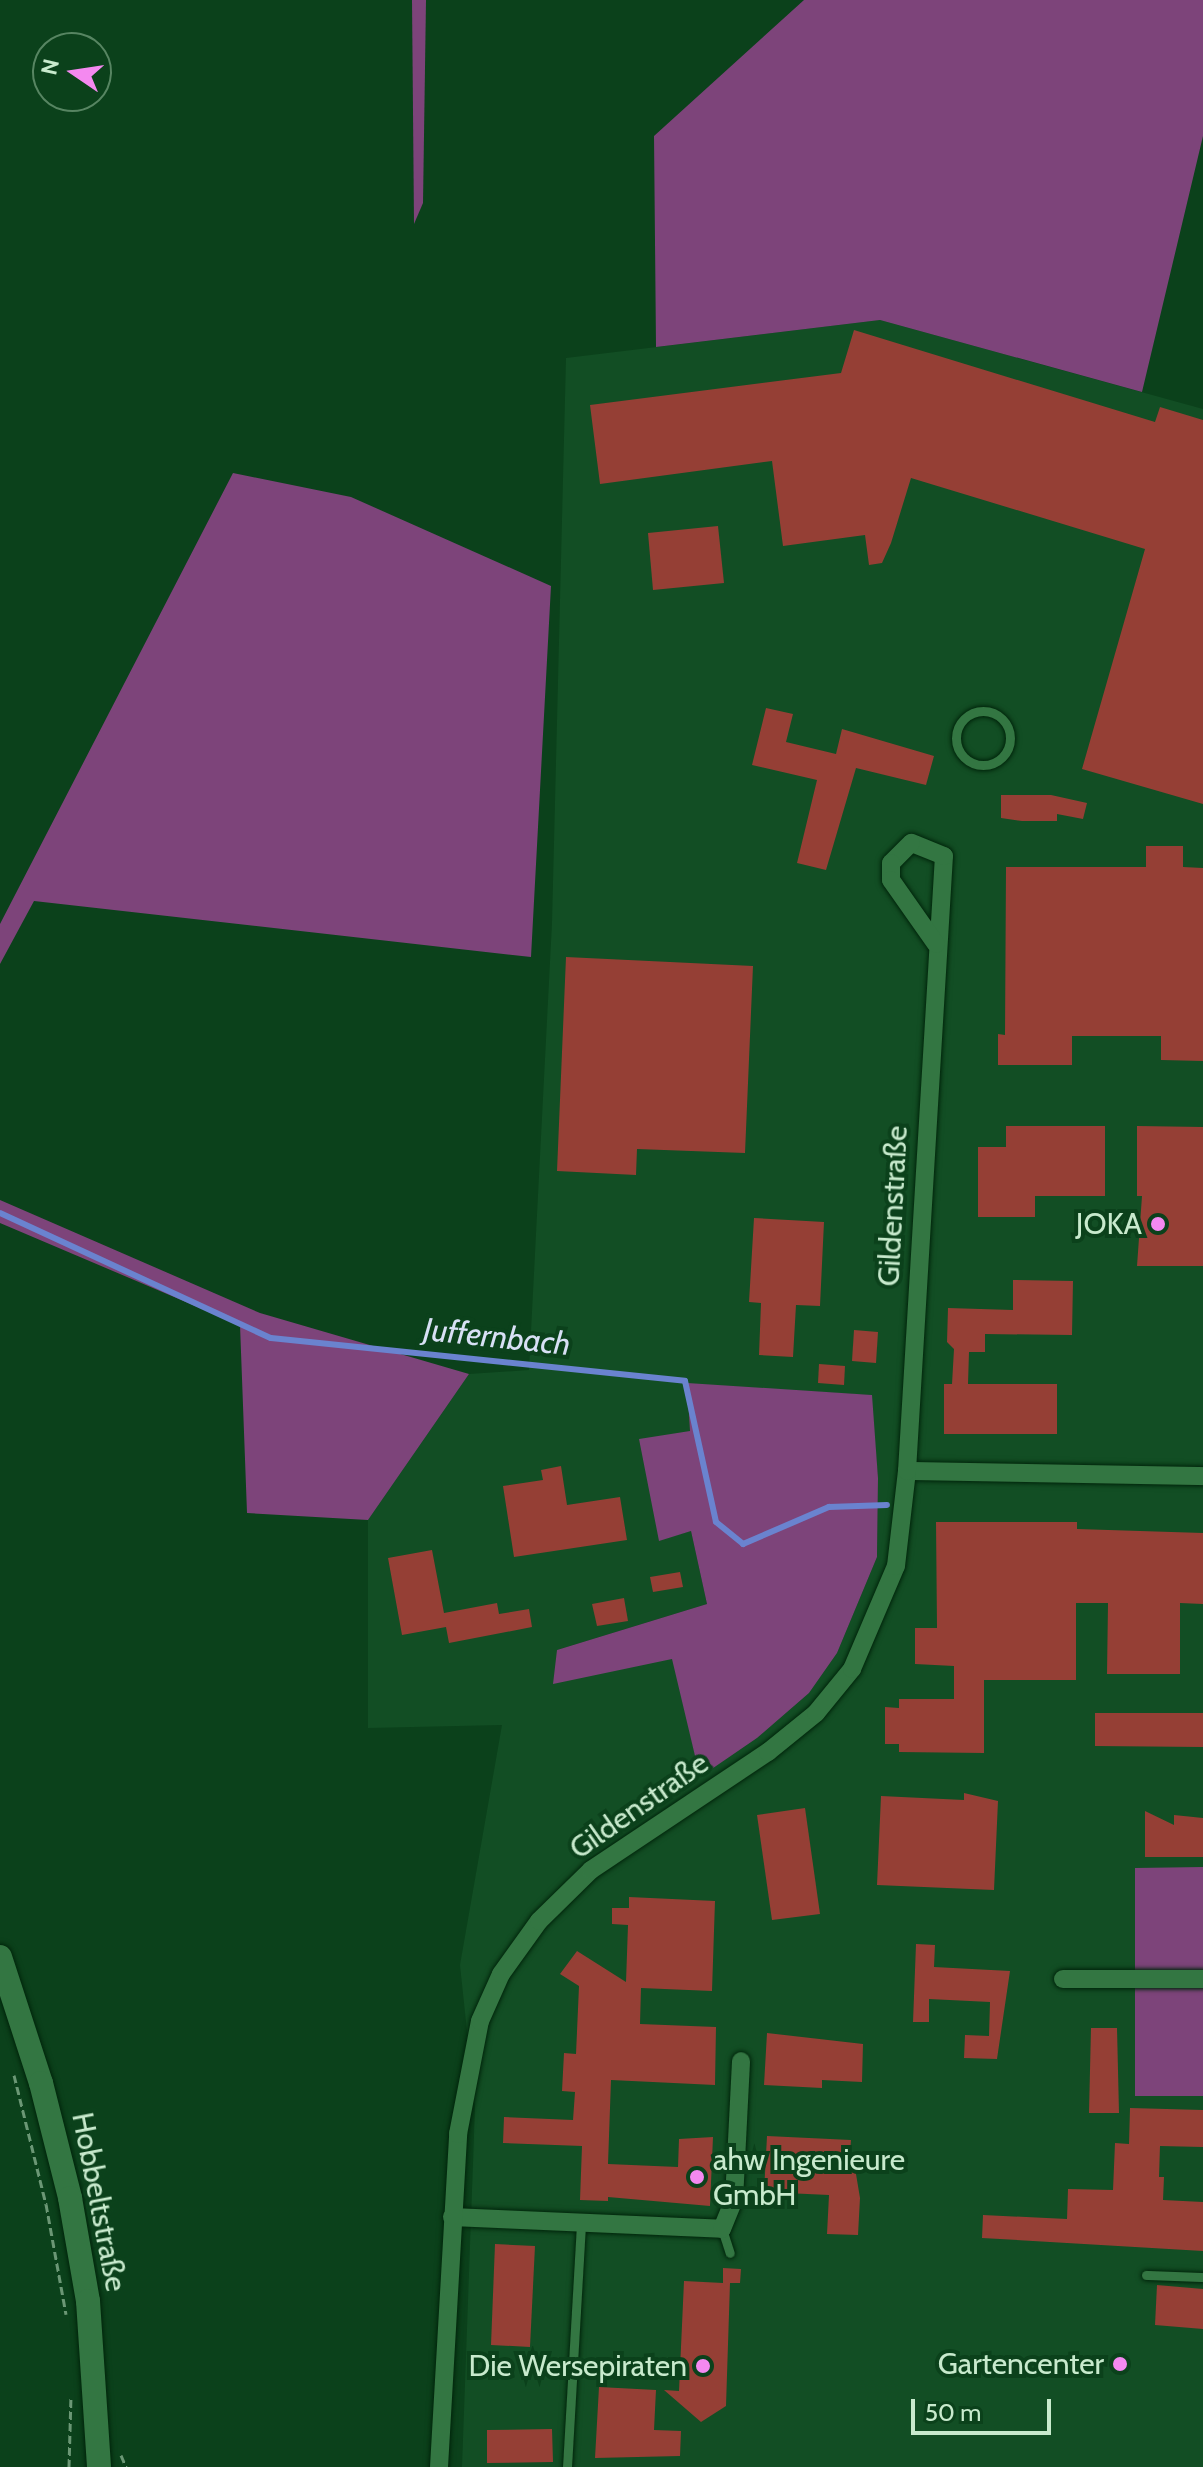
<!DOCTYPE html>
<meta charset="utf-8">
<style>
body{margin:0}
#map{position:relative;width:1203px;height:2467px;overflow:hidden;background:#0b411b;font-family:Cabin,sans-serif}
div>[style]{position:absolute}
.built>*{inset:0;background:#124e24}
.green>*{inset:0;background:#7d447a}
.stream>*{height:6px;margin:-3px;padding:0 3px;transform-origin:3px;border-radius:3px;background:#6a83cf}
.building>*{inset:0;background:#953f35}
.path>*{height:3px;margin-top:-1.5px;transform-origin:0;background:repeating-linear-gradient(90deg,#6b9775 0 8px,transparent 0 12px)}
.roads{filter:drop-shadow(0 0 2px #01250b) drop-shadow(0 0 2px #01250b)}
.lane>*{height:9px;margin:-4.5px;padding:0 4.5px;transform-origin:4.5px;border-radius:4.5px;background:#337642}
.lane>.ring{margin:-4.5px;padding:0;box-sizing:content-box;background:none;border:9px solid #337642;border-radius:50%}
.street>*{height:18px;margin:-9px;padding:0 9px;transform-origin:9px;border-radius:9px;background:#337642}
.secondary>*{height:24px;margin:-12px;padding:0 12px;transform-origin:12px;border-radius:12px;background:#337642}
.dots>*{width:22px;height:22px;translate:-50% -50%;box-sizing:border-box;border:4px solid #0b411b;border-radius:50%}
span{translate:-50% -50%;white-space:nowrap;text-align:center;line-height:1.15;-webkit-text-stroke:8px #0b411b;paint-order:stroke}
.street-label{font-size:30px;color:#c8eacd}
.poi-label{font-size:30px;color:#c8eacd}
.right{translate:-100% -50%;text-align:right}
.left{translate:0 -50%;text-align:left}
.water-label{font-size:32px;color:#d8e0f5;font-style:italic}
.north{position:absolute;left:32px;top:32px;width:80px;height:80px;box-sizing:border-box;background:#0b411b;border:2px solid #578562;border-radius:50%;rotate:283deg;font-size:22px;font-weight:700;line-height:32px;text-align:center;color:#c8eacd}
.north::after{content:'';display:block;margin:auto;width:28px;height:36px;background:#f489f0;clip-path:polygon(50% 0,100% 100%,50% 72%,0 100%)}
.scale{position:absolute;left:911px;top:2399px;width:140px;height:36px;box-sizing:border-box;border:4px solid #c8eacd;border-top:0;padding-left:10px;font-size:24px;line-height:28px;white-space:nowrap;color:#c8eacd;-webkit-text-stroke:6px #0b411b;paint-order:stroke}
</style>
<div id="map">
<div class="built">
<div style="clip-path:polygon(evenodd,880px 320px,1203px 409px,1203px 2467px,462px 2467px,475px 2107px,460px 1965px,502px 1725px,368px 1728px,368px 1520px,469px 1374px,529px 1370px,552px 923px,566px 358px,880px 320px,688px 1384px,871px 1395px,878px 1478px,877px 1557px,837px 1653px,809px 1693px,757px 1738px,700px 1776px,673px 1659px,557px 1650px,707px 1604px,691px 1531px,659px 1540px,691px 1431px,688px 1384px)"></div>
</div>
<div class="green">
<div style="clip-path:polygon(412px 0,426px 0,423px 203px,414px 224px)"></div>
<div style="clip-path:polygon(804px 0,1203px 0,1203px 136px,1142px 392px,880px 320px,656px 347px,654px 136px)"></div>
<div style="clip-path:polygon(233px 473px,351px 497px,551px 586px,531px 957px,34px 901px,0 964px,0 924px)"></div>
<div style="clip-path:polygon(0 1200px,260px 1313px,469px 1374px,368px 1520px,247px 1513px,240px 1325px,0 1223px)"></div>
<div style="clip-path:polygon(687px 1383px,872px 1395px,878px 1478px,877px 1557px,837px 1653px,809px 1693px,757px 1738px,700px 1777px,672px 1659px,553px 1684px,557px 1650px,707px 1604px,691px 1531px,659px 1541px,639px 1439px,690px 1431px)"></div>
<div style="clip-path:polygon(1203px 1867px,1203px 2096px,1135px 2096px,1135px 1868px)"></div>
</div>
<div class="stream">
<div style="left:0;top:1213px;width:298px;rotate:24.8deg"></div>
<div style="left:271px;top:1338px;width:416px;rotate:5.9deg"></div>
<div style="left:685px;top:1381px;width:144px;rotate:77.6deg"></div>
<div style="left:716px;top:1522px;width:35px;rotate:39deg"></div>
<div style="left:743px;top:1544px;width:94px;rotate:-23.3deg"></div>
<div style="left:829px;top:1507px;width:58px;rotate:-2deg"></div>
</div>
<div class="building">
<div style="clip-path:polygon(854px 330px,1155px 422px,1160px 407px,1203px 420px,1203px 804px,1082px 769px,1145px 549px,911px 478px,891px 543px,882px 563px,869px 565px,865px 535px,783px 546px,772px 461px,600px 484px,590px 405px,841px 373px)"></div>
<div style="clip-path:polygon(718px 526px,724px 583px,653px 590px,648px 533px)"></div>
<div style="clip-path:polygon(766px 708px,793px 714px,786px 742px,836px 754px,842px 729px,934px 756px,926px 785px,856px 768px,826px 870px,797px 863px,817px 780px,752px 765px)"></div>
<div style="clip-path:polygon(1001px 795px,1051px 795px,1087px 803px,1083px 819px,1057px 814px,1057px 821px,1022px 821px,1001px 818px)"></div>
<div style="clip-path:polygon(1146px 846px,1183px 846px,1183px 867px,1203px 868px,1203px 1061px,1161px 1060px,1161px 1036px,1072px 1036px,1072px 1065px,998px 1065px,998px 1034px,1005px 1035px,1006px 867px,1146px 867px)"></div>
<div style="clip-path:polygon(566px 957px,753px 966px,745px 1153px,637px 1149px,636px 1175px,557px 1171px)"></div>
<div style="clip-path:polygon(1006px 1126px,1105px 1126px,1105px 1196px,1035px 1196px,1035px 1217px,978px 1217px,978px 1147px,1006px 1147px)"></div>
<div style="clip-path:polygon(1137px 1126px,1203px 1127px,1203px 1266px,1137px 1266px,1142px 1196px,1137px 1196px)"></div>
<div style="clip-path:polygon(754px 1218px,824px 1222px,820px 1306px,796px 1305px,793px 1357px,759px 1355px,761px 1303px,749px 1302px)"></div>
<div style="clip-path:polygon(1013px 1280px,1073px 1281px,1072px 1335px,985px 1334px,985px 1352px,969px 1352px,968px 1384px,1057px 1384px,1057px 1434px,944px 1434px,944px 1384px,952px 1384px,954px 1349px,947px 1342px,948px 1308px,1013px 1310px)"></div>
<div style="clip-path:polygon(854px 1330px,878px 1332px,876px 1363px,852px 1361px)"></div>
<div style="clip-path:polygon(819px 1364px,845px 1366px,844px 1385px,818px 1383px)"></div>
<div style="clip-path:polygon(561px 1466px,567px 1505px,620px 1497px,627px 1540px,514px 1557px,503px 1486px,543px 1480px,541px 1470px)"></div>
<div style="clip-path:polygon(936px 1522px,1077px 1522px,1077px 1529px,1203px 1533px,1203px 1604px,1180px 1603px,1180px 1674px,1107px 1674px,1108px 1603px,1076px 1603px,1076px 1680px,984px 1680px,984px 1753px,899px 1752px,899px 1744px,885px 1744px,885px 1707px,899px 1708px,899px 1699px,954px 1699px,954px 1666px,915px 1664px,915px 1628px,937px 1628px)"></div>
<div style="clip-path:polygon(432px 1550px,444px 1613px,497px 1603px,499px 1614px,529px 1609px,532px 1627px,449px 1643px,446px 1627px,402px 1635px,388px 1558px)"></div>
<div style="clip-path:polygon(680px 1572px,683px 1587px,653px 1592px,650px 1577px)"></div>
<div style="clip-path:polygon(624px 1598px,628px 1621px,597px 1626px,592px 1604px)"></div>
<div style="clip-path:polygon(1095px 1713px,1203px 1713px,1203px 1747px,1095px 1746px)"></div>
<div style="clip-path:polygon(964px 1793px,998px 1801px,994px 1890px,877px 1885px,881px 1796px,964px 1800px)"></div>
<div style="clip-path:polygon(805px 1808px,820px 1914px,772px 1920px,757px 1815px)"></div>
<div style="clip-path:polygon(1145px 1811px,1174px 1825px,1174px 1815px,1203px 1818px,1203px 1857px,1145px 1857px)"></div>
<div style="clip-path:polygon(629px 1897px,715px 1901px,712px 1991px,641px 1988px,640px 2024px,716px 2027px,715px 2085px,611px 2080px,608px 2164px,678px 2167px,679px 2139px,713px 2137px,710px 2206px,608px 2197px,608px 2201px,580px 2200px,582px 2146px,503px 2143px,504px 2117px,573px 2120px,575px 2092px,562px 2091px,564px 2053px,576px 2054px,579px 1986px,560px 1974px,577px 1951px,626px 1982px,628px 1925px,612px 1924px,612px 1908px,629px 1908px)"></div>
<div style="clip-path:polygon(916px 1944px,935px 1945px,934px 1967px,1010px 1971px,997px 2059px,964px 2058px,965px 2035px,989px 2036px,990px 2002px,929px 1999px,929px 2022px,913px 2022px)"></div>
<div style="clip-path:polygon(1091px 2028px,1117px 2028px,1119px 2113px,1089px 2113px)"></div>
<div style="clip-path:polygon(767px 2033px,863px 2044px,862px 2082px,822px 2080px,822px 2088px,764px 2085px)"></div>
<div style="clip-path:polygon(1130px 2108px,1203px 2110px,1203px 2147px,1160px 2146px,1159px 2177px,1164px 2177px,1163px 2200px,1203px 2202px,1203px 2251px,982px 2238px,983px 2215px,1067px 2219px,1068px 2189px,1113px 2190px,1115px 2143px,1129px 2144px)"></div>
<div style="clip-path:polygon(767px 2136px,851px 2140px,849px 2167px,855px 2168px,860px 2198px,858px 2235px,827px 2234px,829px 2195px,764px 2192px)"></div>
<div style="clip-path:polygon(495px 2244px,535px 2246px,530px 2347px,491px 2345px)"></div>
<div style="clip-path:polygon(723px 2268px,741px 2269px,740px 2283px,730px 2283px,726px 2406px,701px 2422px,664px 2390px,679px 2391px,684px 2281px,723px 2283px)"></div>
<div style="clip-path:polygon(1157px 2285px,1203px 2289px,1203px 2329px,1155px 2325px)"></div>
<div style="clip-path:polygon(599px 2387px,656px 2390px,654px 2430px,681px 2431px,680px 2456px,595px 2458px)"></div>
<div style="clip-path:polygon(552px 2429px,553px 2462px,487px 2463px,487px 2430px)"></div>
</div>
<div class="path">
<div style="left:14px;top:2075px;width:133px;rotate:76.1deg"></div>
<div style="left:46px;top:2204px;width:112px;rotate:79.7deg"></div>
<div style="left:121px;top:2455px;width:13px;rotate:67deg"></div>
<div style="left:69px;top:2467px;width:70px;rotate:-88.4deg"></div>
</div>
<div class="roads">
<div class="lane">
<div class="ring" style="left:956px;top:711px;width:45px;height:45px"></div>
<div style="left:722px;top:2229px;width:25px;rotate:72deg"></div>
<div style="left:1146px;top:2275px;width:57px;rotate:2deg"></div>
<div style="left:567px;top:2467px;width:244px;rotate:-86.7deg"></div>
</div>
<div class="street">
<div style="left:907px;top:1471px;width:296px;rotate:1deg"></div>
<div style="left:1063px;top:1979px;width:140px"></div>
<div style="left:452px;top:2217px;width:270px;rotate:2.5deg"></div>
<div style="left:722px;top:2229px;width:31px;rotate:-68deg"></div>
<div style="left:734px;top:2200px;width:139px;rotate:-87.1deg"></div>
<div style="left:439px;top:2467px;width:334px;rotate:-86.7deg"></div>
<div style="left:458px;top:2134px;width:115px;rotate:-79deg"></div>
<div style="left:480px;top:2021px;width:51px;rotate:-65.9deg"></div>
<div style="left:501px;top:1974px;width:65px;rotate:-54.4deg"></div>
<div style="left:539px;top:1921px;width:73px;rotate:-44.4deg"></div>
<div style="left:591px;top:1870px;width:213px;rotate:-33.7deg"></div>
<div style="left:768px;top:1752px;width:62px;rotate:-39.1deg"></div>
<div style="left:816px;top:1713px;width:57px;rotate:-50.7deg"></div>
<div style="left:852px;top:1669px;width:112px;rotate:-66.9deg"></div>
<div style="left:896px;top:1566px;width:96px;rotate:-83.4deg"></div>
<div style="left:907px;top:1471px;width:616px;rotate:-86.56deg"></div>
<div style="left:944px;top:856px;width:35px;rotate:-158deg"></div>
<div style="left:911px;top:843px;width:28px;rotate:135deg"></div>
<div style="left:891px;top:863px;width:17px;rotate:90deg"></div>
<div style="left:891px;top:880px;width:78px;rotate:54.9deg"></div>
</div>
<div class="secondary">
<div style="left:0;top:1957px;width:133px;rotate:72deg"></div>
<div style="left:41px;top:2083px;width:119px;rotate:75.8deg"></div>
<div style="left:70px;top:2198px;width:105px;rotate:80.1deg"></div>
<div style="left:88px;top:2301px;width:166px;rotate:86.2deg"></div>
</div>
</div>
<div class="dots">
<div style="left:1158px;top:1224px;background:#f489f0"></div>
<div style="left:697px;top:2177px;background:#f489f0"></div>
<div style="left:1120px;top:2364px;background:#f489f0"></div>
<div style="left:703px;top:2366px;background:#f489f0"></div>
</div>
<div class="street-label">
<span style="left:893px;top:1206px;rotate:-87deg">Gildenstraße</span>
<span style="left:639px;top:1806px;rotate:-35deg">Gildenstraße</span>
<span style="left:99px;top:2202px;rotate:79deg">Hobbeltstraße</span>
</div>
<div class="poi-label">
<span class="right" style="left:1142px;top:1224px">JOKA</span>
<span class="left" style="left:713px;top:2177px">ahw Ingenieure<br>GmbH</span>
<span class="right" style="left:1104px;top:2364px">Gartencenter</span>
<span class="right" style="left:687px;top:2366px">Die Wersepiraten</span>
</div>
<div class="water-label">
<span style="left:497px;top:1337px;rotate:6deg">Juffernbach</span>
</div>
<div class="north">N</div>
<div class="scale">50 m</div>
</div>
